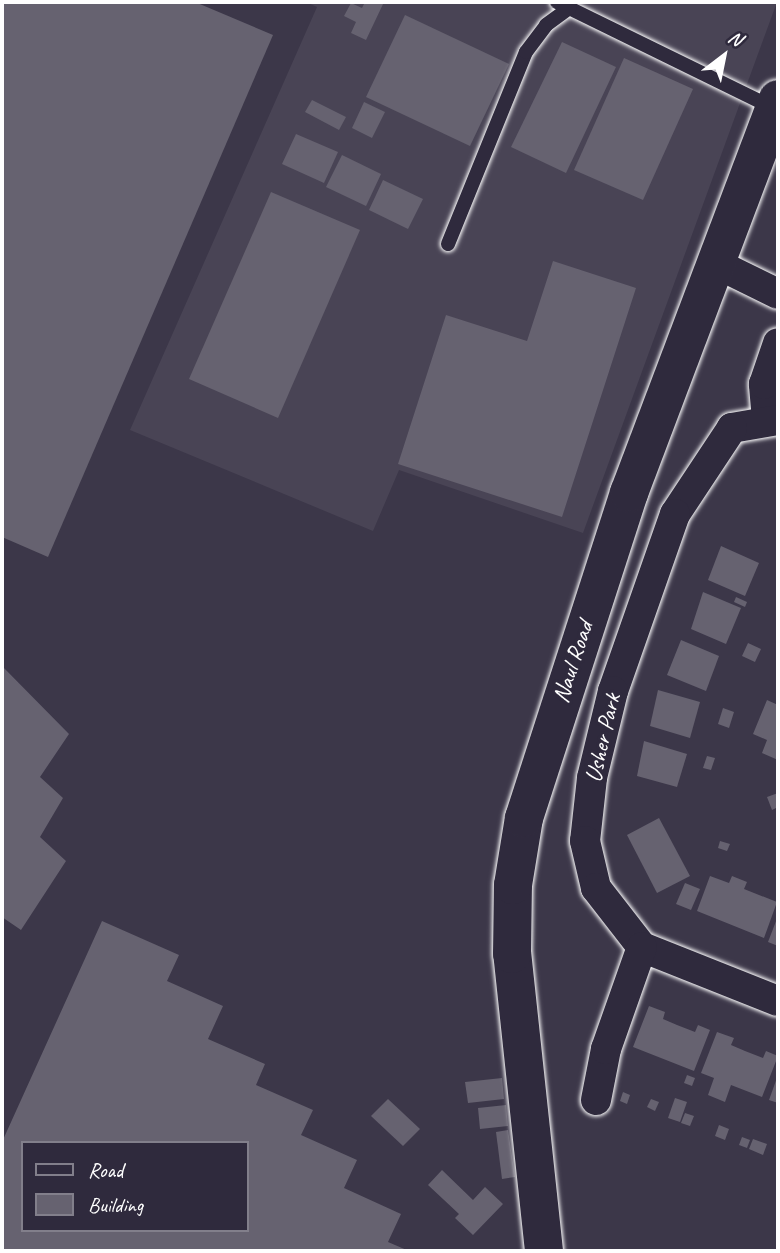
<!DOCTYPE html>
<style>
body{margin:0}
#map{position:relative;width:780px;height:1253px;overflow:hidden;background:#3c3749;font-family:Caveat,sans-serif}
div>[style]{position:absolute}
.built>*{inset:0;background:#494455}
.building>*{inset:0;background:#666270}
.roads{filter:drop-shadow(0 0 2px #fff) drop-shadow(0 0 2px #fff)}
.lane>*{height:14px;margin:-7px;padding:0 7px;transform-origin:7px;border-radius:7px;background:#2f2a3d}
.street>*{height:30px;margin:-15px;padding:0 15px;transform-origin:15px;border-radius:15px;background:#2f2a3d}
.secondary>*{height:38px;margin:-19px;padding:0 19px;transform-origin:19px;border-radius:19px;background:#2f2a3d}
span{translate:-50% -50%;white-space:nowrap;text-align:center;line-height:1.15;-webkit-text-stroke:6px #2f2a3d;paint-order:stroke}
.street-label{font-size:24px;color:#fff}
.frame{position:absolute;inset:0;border:4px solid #fff;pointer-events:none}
.legend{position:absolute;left:21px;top:1141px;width:228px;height:91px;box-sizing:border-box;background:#2f2a3d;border:2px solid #827f8b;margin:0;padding:9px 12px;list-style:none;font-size:21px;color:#fff}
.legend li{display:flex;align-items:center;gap:14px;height:35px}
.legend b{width:35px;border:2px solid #827f8b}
.north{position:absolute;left:689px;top:21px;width:70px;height:70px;-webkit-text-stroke:5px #2f2a3d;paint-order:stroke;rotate:32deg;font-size:19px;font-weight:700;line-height:28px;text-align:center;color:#fff}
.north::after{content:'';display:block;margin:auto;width:24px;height:32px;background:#fff;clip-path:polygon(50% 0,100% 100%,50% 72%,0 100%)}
</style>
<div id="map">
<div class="built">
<div style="clip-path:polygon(306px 2px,777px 2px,583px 533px,399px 470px,373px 531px,130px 430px,317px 7px)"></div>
</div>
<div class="building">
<div style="clip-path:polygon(2px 2px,195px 2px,273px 35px,48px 557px,2px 537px)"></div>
<div style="clip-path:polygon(365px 2px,384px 2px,366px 40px,351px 33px,356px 22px,344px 16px,351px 3px,362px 8px)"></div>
<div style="clip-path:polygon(405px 15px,509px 64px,470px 146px,366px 97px)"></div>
<div style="clip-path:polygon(562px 42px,616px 67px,566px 173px,511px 147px)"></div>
<div style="clip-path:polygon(624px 58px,693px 89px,643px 200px,574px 170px)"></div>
<div style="clip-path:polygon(312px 100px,346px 117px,339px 130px,305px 112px)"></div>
<div style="clip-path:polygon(364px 102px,385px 112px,372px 138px,352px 128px)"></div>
<div style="clip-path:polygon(296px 134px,338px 152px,324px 183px,282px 164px)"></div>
<div style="clip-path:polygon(342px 155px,381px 174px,366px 206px,326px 187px)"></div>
<div style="clip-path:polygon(383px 180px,423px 199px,408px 229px,369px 210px)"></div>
<div style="clip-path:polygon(271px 192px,360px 230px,278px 418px,189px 379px)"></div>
<div style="clip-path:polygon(553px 261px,636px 288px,562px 517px,398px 464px,446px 315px,527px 341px)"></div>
<div style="clip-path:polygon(721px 546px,759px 563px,745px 596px,708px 580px)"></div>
<div style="clip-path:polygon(703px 592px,741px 608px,726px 644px,691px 629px)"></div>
<div style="clip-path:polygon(736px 597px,747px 602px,745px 607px,734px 602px)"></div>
<div style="clip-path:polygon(681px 640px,719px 656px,706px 691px,667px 675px)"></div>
<div style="clip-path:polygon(748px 643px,761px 649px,755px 662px,742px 656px)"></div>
<div style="clip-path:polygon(2px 666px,69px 734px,40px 777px,63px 798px,40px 837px,66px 861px,21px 930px,2px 917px)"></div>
<div style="clip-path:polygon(658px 690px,700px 702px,690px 738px,650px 726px)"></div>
<div style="clip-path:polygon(767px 700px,778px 705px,778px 760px,762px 753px,767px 740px,753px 734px)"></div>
<div style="clip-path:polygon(723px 708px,734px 712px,729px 728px,718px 724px)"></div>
<div style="clip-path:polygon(644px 741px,687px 754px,677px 787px,637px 776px)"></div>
<div style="clip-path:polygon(707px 756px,715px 758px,711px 770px,703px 768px)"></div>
<div style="clip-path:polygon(778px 793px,778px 807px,772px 810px,767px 797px)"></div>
<div style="clip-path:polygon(659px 818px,690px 876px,657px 893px,627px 835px)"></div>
<div style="clip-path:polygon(720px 841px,730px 844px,727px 851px,718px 848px)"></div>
<div style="clip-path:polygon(710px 876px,729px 883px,732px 876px,747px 882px,744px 889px,777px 902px,764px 938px,697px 911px)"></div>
<div style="clip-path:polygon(685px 883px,700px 889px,691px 910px,676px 904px)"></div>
<div style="clip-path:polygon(778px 916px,778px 946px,768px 942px)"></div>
<div style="clip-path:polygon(evenodd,102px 921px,179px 955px,167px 981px,223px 1006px,208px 1039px,265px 1064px,256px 1085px,313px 1110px,301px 1135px,357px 1160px,344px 1188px,401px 1214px,388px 1242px,409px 1251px,2px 1251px,2px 1142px,102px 921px,23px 1143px,247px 1143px,247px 1230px,23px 1230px,23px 1143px)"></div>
<div style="clip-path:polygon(649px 1006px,665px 1012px,663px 1019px,677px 1025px,695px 1032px,698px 1025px,710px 1030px,694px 1071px,633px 1047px)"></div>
<div style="clip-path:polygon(717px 1032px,734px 1038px,731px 1045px,745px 1051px,763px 1058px,766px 1051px,778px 1056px,762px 1097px,731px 1085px,725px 1102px,708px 1095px,714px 1078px,701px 1073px)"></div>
<div style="clip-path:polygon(687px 1075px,695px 1078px,692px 1086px,684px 1083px)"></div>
<div style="clip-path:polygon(778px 1075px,778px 1103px,769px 1100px)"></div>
<div style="clip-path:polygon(502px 1078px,504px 1099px,468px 1103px,465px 1082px)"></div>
<div style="clip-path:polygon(623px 1092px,630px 1095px,627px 1104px,620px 1101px)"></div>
<div style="clip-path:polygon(675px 1098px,687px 1102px,680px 1122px,668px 1118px)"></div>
<div style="clip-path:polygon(388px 1099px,420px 1129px,403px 1146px,371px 1116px)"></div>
<div style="clip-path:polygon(651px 1099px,659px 1102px,655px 1111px,647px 1107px)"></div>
<div style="clip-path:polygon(506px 1105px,508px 1126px,480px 1129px,478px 1108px)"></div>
<div style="clip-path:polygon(685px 1113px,694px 1116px,690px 1126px,681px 1123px)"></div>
<div style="clip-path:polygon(719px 1125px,729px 1129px,725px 1140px,715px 1136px)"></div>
<div style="clip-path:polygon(508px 1130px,515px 1177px,502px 1179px,496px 1132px)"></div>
<div style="clip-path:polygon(742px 1137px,750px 1140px,747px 1148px,739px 1145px)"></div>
<div style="clip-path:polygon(753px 1139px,767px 1144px,763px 1155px,749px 1149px)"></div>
<div style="clip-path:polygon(442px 1170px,473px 1200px,485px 1187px,503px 1204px,473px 1235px,455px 1218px,459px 1214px,428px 1185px)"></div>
</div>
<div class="roads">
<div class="lane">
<div style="left:557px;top:2px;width:241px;rotate:26.1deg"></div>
<div style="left:448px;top:244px;width:207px;rotate:-67.9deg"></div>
<div style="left:526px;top:52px;width:34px;rotate:-53deg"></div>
<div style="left:546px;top:25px;width:29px;rotate:-36deg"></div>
</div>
<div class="street">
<div style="left:715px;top:263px;width:70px;rotate:26.2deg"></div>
<div style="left:767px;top:420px;width:36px;rotate:-95deg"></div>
<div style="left:764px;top:384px;width:43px;rotate:-71.1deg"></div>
<div style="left:778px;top:420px;width:47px;rotate:170.1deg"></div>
<div style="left:732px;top:428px;width:103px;rotate:123.5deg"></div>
<div style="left:675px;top:514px;width:188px;rotate:109.3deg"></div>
<div style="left:613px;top:691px;width:89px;rotate:103.6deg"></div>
<div style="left:592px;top:778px;width:63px;rotate:96.3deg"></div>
<div style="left:585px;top:841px;width:48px;rotate:76.8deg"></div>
<div style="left:596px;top:888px;width:75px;rotate:52.1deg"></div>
<div style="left:642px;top:947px;width:146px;rotate:21.7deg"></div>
<div style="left:596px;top:1100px;width:52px;rotate:-78.9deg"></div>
<div style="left:606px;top:1049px;width:108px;rotate:-70.6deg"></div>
</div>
<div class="secondary">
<div style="left:544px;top:1251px;width:299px;rotate:-96.1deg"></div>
<div style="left:512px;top:954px;width:69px;rotate:-89.2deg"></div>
<div style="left:513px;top:885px;width:68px;rotate:-80.7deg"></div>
<div style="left:524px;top:818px;width:342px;rotate:-72.1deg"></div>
<div style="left:629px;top:493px;width:421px;rotate:-69.3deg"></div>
</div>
</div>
<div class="street-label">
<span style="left:573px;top:662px;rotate:-72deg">Naul Road</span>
<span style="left:603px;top:738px;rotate:-77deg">Usher Park</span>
</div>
<div class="frame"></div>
<ul class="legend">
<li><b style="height:9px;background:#2f2a3d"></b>Road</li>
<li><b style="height:19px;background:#666270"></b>Building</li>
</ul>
<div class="north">N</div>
</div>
